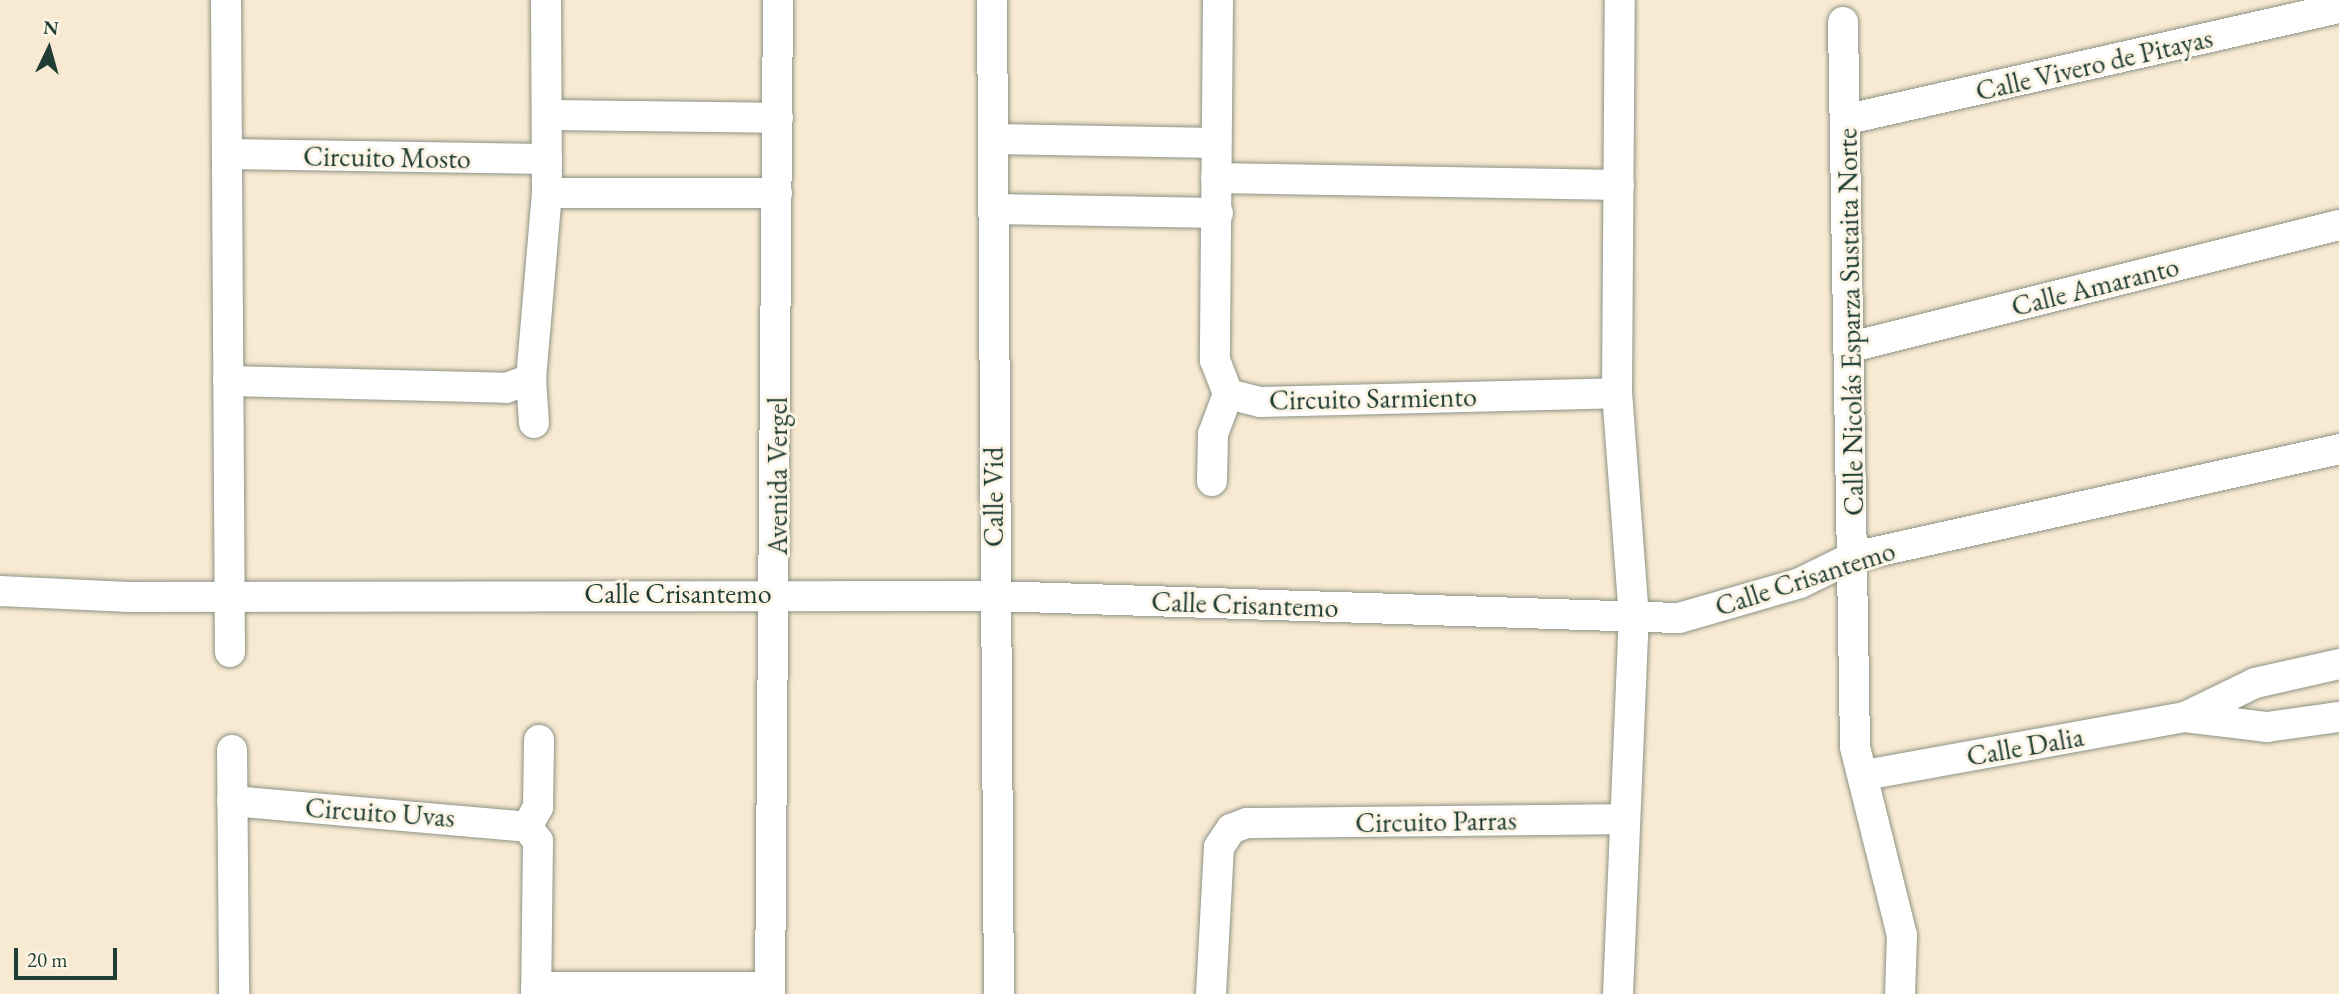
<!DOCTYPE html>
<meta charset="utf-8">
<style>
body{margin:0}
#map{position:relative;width:2339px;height:994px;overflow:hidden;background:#f8e9d2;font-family:"EB Garamond",serif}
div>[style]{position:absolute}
.roads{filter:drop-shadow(0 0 2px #8c9383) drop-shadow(0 0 2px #8c9383)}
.street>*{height:30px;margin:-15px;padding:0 15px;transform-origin:15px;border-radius:15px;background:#fff}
span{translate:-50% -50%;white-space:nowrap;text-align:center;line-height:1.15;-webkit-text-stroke:6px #fcf5e5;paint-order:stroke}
.street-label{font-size:28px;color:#1f3d34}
.north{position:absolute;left:14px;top:14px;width:70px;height:70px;-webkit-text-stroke:5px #fcf5e5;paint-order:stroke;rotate:5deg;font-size:19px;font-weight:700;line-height:28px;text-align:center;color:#1f3d34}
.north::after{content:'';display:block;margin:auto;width:24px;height:32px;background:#1f3d34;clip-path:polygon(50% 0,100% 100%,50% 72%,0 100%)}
.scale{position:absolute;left:14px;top:948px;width:103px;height:32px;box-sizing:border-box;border:4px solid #1f3d34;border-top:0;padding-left:9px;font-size:21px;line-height:24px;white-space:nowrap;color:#1f3d34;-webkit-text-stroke:5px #fcf5e5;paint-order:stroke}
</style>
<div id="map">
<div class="roads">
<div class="street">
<div style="left:226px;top:0;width:652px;rotate:89.65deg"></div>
<div style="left:992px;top:0;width:994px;rotate:89.6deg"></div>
<div style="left:1218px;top:0;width:360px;rotate:90.5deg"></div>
<div style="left:1215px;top:360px;width:36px;rotate:69deg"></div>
<div style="left:1843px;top:22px;width:725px;rotate:89.05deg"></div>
<div style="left:1855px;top:747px;width:194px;rotate:76deg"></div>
<div style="left:1902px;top:935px;width:59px;rotate:91.9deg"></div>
<div style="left:547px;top:115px;width:231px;rotate:0.7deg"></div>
<div style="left:1848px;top:119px;width:503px;rotate:-12.74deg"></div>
<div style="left:994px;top:139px;width:222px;rotate:1deg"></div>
<div style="left:227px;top:154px;width:320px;rotate:0.9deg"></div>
<div style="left:1216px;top:178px;width:403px;rotate:1deg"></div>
<div style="left:547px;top:193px;width:230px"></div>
<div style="left:993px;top:209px;width:225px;rotate:1deg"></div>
<div style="left:1851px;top:347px;width:503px;rotate:-14.04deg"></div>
<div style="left:228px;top:381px;width:278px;rotate:1.4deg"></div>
<div style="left:506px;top:388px;width:27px;rotate:-20deg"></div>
<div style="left:1228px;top:394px;width:33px;rotate:14deg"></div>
<div style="left:1260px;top:402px;width:357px;rotate:-1.4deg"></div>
<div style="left:534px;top:423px;width:44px;rotate:-93.9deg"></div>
<div style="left:531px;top:379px;width:187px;rotate:-85.1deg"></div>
<div style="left:547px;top:193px;width:193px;rotate:-90.3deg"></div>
<div style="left:1212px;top:481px;width:47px;rotate:-88.8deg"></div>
<div style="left:1213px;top:434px;width:43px;rotate:-69.4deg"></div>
<div style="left:0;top:591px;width:129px;rotate:2.7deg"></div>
<div style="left:129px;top:597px;width:864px;rotate:-0.07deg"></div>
<div style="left:993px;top:596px;width:686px;rotate:1.84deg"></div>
<div style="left:1679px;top:618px;width:126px;rotate:-16.1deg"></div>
<div style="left:1800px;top:583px;width:59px;rotate:-26.1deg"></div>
<div style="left:1853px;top:557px;width:498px;rotate:-12.5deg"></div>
<div style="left:2185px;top:717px;width:83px;rotate:7deg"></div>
<div style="left:2267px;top:727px;width:73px;rotate:-7.9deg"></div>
<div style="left:232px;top:750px;width:244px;rotate:89.5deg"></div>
<div style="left:1865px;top:775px;width:325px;rotate:-10.3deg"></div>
<div style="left:2185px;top:717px;width:78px;rotate:-25.9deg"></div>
<div style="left:2255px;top:683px;width:86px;rotate:-12.7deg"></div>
<div style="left:232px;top:801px;width:296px;rotate:5deg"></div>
<div style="left:527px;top:827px;width:18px;rotate:52deg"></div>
<div style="left:538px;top:841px;width:153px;rotate:90.7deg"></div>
<div style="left:527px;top:827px;width:23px;rotate:-61deg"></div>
<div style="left:538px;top:807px;width:67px;rotate:-89.1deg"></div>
<div style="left:536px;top:987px;width:234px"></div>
<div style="left:770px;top:994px;width:994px;rotate:-89.54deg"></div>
<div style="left:1211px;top:994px;width:147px;rotate:-86.9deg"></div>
<div style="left:1219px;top:847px;width:22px;rotate:-56deg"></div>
<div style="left:1231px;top:829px;width:17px;rotate:-21deg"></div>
<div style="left:1247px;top:823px;width:377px;rotate:-0.6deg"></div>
<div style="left:1618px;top:994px;width:376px;rotate:-87.6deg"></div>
<div style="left:1634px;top:618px;width:226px;rotate:-94.3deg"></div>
<div style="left:1617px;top:393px;width:393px;rotate:-89.6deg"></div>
</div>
</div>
<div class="street-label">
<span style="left:2094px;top:64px;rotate:-13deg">Calle Vivero de Pitayas</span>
<span style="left:387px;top:157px;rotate:1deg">Circuito Mosto</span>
<span style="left:2095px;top:286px;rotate:-14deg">Calle Amaranto</span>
<span style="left:1850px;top:322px;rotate:-91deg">Calle Nicolás Esparza Sustaita Norte</span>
<span style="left:1373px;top:398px;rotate:-1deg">Circuito Sarmiento</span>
<span style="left:777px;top:476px;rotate:-90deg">Avenida Vergel</span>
<span style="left:993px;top:497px;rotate:-90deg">Calle Vid</span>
<span style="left:1805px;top:578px;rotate:-18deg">Calle Crisantemo</span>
<span style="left:678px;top:593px">Calle Crisantemo</span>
<span style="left:1245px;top:604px;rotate:2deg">Calle Crisantemo</span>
<span style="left:2025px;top:746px;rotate:-10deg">Calle Dalia</span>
<span style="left:380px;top:812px;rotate:4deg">Circuito Uvas</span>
<span style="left:1436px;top:821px;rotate:-1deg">Circuito Parras</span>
</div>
<div class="north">N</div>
<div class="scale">20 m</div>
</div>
